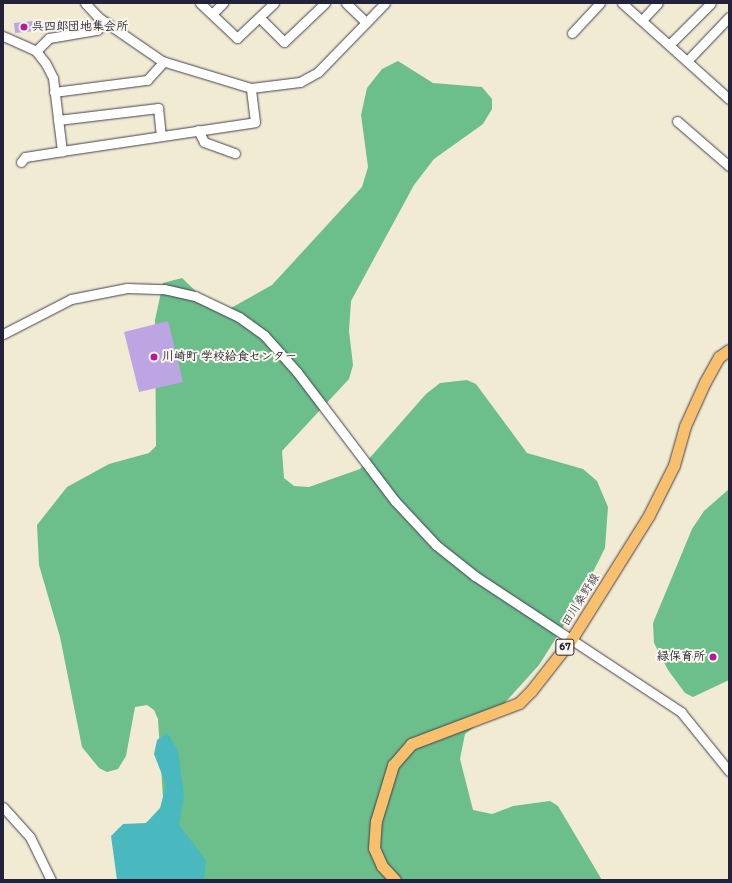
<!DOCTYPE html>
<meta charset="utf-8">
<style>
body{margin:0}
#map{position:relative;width:732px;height:883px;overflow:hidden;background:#f2ebd3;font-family:Itim,"Klee One",sans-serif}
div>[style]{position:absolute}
.forest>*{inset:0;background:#6cbe8a}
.water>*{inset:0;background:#49b9bf}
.building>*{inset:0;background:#bda5e4}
.roads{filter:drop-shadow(0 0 1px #414052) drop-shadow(0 0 1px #414052)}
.minor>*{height:9px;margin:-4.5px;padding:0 4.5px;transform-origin:4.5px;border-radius:4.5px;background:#fff}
.major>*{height:11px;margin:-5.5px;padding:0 5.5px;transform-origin:5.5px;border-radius:5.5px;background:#f8bf6c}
.dots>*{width:11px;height:11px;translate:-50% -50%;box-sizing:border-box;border:2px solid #fbf7ec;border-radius:50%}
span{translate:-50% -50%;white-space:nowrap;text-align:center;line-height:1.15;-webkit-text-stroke:4px #fbf7ec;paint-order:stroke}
.shield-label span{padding:1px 3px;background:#fbf7ec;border:1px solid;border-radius:3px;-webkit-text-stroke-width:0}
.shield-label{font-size:11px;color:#22223b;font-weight:700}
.poi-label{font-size:12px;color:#22223b;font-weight:700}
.left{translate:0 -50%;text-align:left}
.right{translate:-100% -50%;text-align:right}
.street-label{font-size:12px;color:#22223b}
.frame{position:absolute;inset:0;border:4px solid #22223b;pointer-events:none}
</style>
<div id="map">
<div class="forest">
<div style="clip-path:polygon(398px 61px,433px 83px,482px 87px,492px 99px,492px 109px,483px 124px,434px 159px,414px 185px,351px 301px,349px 331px,353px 365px,349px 379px,282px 451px,284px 478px,294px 486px,309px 487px,360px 469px,426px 394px,440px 383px,467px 380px,476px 384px,527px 453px,583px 469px,597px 481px,608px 507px,605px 548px,576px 606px,539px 665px,501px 707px,465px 734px,460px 759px,473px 810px,492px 814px,513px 806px,550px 801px,558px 806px,602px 880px,193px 880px,163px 798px,158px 719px,154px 710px,147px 705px,135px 707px,126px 756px,118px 769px,107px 772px,99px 768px,82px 747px,60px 637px,39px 565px,37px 525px,67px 487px,109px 464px,149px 453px,156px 446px,155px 320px,163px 283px,182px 278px,205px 300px,231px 308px,272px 285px,362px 187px,368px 167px,361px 115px,367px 88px,382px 69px)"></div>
<div style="clip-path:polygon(729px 489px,729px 680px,693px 697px,685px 693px,668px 670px,654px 643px,653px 623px,692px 529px,704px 511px)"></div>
</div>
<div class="water">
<div style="clip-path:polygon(167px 733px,178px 750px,184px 796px,179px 825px,206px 860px,204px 880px,117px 880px,111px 836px,123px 824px,146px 823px,160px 808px,166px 785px,154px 754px,157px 740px)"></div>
</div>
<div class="building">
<div style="clip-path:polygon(33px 21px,35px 31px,15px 33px,14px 23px)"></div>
<div style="clip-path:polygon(168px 321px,183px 382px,139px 392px,124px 332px)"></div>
</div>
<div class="roads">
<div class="minor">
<div style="left:85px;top:3px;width:19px;rotate:47deg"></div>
<div style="left:98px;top:17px;width:78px;rotate:34.5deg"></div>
<div style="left:162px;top:61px;width:93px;rotate:16.9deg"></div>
<div style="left:251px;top:88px;width:49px;rotate:-7deg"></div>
<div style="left:300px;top:82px;width:21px;rotate:-29deg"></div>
<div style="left:318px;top:72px;width:96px;rotate:-45.8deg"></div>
<div style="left:200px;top:3px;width:51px;rotate:43.4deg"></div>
<div style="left:237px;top:38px;width:51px;rotate:-43.4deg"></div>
<div style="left:346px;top:3px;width:28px;rotate:44deg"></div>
<div style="left:622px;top:3px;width:144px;rotate:41.9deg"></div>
<div style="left:212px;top:14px;width:16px;rotate:-45deg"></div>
<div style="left:260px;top:18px;width:34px;rotate:45deg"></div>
<div style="left:284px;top:42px;width:57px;rotate:-43.6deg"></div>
<div style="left:642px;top:20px;width:23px;rotate:-47deg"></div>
<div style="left:572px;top:33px;width:41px;rotate:-47deg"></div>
<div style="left:3px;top:36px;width:36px;rotate:24deg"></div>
<div style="left:36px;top:51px;width:16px;rotate:52deg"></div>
<div style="left:46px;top:64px;width:16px;rotate:63deg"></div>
<div style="left:53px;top:78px;width:74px;rotate:83deg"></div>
<div style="left:62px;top:151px;width:195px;rotate:-8.5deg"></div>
<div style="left:255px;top:122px;width:34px;rotate:-97deg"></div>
<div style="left:669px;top:45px;width:59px;rotate:-45deg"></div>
<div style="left:36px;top:51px;width:18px;rotate:-45deg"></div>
<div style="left:49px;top:38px;width:49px;rotate:-9.5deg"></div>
<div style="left:97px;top:30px;width:12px;rotate:-42deg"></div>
<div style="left:687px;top:61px;width:61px;rotate:-46.3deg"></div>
<div style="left:54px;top:92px;width:94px;rotate:-7.4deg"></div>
<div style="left:147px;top:80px;width:25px;rotate:-48deg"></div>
<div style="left:58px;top:120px;width:101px;rotate:-6.8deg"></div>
<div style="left:158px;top:108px;width:27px;rotate:84deg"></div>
<div style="left:677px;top:121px;width:69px;rotate:40.9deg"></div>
<div style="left:198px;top:130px;width:13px;rotate:63deg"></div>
<div style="left:204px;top:142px;width:33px;rotate:20deg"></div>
<div style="left:21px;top:162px;width:6px;rotate:-51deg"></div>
<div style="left:25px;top:157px;width:37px;rotate:-9deg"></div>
<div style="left:3px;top:334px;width:76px;rotate:-27.2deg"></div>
<div style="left:71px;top:299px;width:57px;rotate:-11.1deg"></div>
<div style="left:127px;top:288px;width:37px;rotate:2deg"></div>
<div style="left:164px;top:289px;width:32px;rotate:13deg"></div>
<div style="left:195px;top:296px;width:49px;rotate:25.5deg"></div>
<div style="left:239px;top:317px;width:31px;rotate:36deg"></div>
<div style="left:264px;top:335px;width:50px;rotate:48.3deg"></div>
<div style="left:297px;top:372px;width:162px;rotate:52.8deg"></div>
<div style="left:395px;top:501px;width:60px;rotate:47deg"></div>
<div style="left:436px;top:545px;width:50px;rotate:38.5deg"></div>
<div style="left:475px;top:576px;width:247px;rotate:33.4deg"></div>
<div style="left:681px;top:712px;width:76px;rotate:50.9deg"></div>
<div style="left:3px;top:807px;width:40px;rotate:48deg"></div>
<div style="left:30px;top:837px;width:48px;rotate:64deg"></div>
</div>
<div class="major">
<div style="left:395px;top:880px;width:19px;rotate:-133deg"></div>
<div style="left:382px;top:866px;width:20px;rotate:-114deg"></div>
<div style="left:374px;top:848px;width:27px;rotate:-86deg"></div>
<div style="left:376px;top:821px;width:59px;rotate:-73.1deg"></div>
<div style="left:393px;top:765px;width:28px;rotate:-49deg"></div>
<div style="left:411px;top:744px;width:116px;rotate:-20.8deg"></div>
<div style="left:519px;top:703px;width:17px;rotate:-45deg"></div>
<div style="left:531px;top:691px;width:65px;rotate:-51.9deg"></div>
<div style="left:571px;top:640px;width:147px;rotate:-58deg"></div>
<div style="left:649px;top:515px;width:56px;rotate:-63.4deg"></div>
<div style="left:674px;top:465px;width:41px;rotate:-74.2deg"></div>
<div style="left:685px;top:426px;width:48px;rotate:-65.6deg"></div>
<div style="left:705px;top:382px;width:29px;rotate:-61deg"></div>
<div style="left:719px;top:357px;width:12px;rotate:-35deg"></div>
</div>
</div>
<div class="dots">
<div style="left:24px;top:27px;background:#b5179e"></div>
<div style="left:154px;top:357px;background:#b5179e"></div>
<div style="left:713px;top:657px;background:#b5179e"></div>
</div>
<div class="shield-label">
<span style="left:565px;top:647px">67</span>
</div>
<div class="poi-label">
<span class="left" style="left:32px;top:27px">呉四郎団地集会所</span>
<span class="left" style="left:162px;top:357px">川崎町 学校給食センター</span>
<span class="right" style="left:705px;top:657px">緑保育所</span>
</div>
<div class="street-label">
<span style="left:581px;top:600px;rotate:-58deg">田川桑野線</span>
</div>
<div class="frame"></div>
</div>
